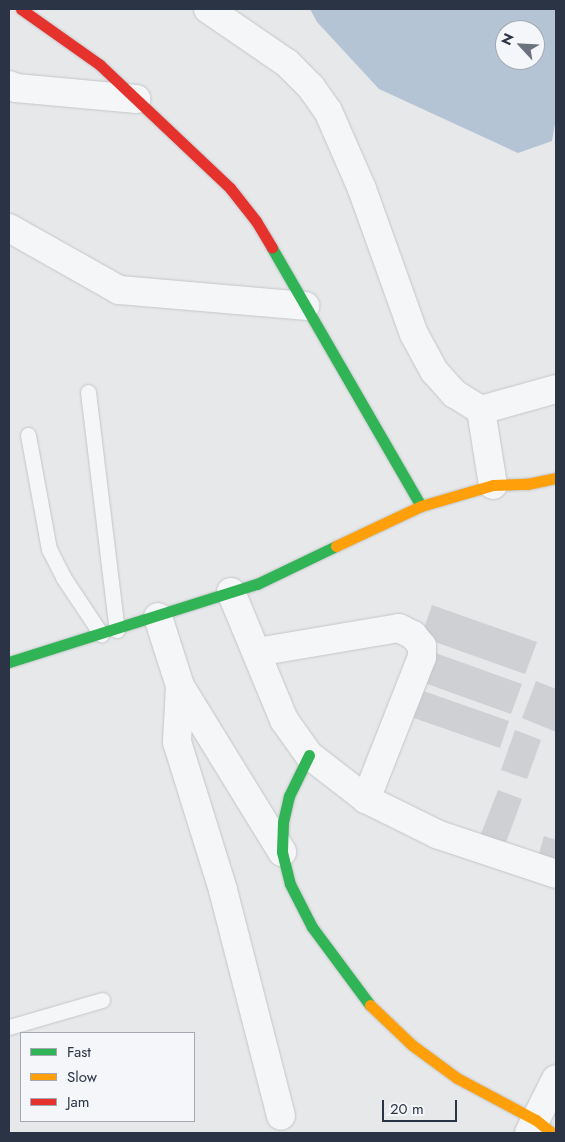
<!DOCTYPE html>
<style>
body{margin:0}
#map{position:relative;width:565px;height:1142px;overflow:hidden;background:#e6e8ea;font-family:Jost,sans-serif}
div>[style]{position:absolute}
.water>*{inset:0;background:#b4c4d5}
.building>*{inset:0;background:#ced0d3}
.roads{filter:drop-shadow(0 0 1px #c4c6c8) drop-shadow(0 0 1px #c4c6c8)}
.lane>*{height:15px;margin:-7.5px;padding:0 7.5px;transform-origin:7.5px;border-radius:7.5px;background:#f5f6f7}
.street>*{height:28px;margin:-14px;padding:0 14px;transform-origin:14px;border-radius:14px;background:#f5f6f7}
.fast>*{height:11px;margin:-5.5px;padding:0 5.5px;transform-origin:5.5px;border-radius:5.5px;background:#30b455}
.slow>*{height:11px;margin:-5.5px;padding:0 5.5px;transform-origin:5.5px;border-radius:5.5px;background:#ff9f0a}
.jam>*{height:11px;margin:-5.5px;padding:0 5.5px;transform-origin:5.5px;border-radius:5.5px;background:#e5322d}
span{translate:-50% -50%;white-space:nowrap;text-align:center;line-height:1.15;-webkit-text-stroke:4.5px #f4f6f9;paint-order:stroke}
.frame{position:absolute;inset:0;border:10px solid #2b3445;pointer-events:none}
.legend{position:absolute;left:20px;top:1032px;width:175px;height:90px;box-sizing:border-box;background:#f4f6f9;border:1px solid #a4a8b1;margin:0;padding:6px 9px;list-style:none;font-size:15px;color:#2b3445}
.legend li{display:flex;align-items:center;gap:10px;height:25px}
.legend b{width:25px;border:1px solid #a4a8b1}
.north{position:absolute;left:495px;top:20px;width:50px;height:50px;box-sizing:border-box;background:#f4f6f9;border:1px solid #a4a8b1;border-radius:50%;rotate:295deg;font-size:14px;font-weight:700;line-height:20px;text-align:center;color:#2b3445}
.north::after{content:'';display:block;margin:auto;width:18px;height:22px;background:#6c737f;clip-path:polygon(50% 0,100% 100%,50% 72%,0 100%)}
.scale{position:absolute;left:382px;top:1100px;width:75px;height:22px;box-sizing:border-box;border:2px solid #2b3445;border-top:0;padding-left:6px;font-size:15px;line-height:18px;white-space:nowrap;color:#2b3445;-webkit-text-stroke:4px #f4f6f9;paint-order:stroke}
</style>
<div id="map">
<div class="water">
<div style="clip-path:polygon(evenodd,310px 9px,556px 9px,556px 118px,552px 141px,518px 153px,379px 89px,317px 22px,310px 9px,505px 30px,535px 30px,535px 60px,505px 60px,505px 30px)"></div>
</div>
<div class="building">
<div style="clip-path:polygon(432px 605px,537px 642px,525px 674px,421px 637px)"></div>
<div style="clip-path:polygon(430px 651px,522px 684px,511px 714px,419px 681px)"></div>
<div style="clip-path:polygon(536px 681px,556px 689px,556px 732px,522px 718px)"></div>
<div style="clip-path:polygon(415px 688px,509px 721px,500px 748px,405px 715px)"></div>
<div style="clip-path:polygon(515px 730px,541px 740px,527px 779px,501px 770px)"></div>
<div style="clip-path:polygon(498px 790px,522px 799px,504px 848px,479px 839px)"></div>
<div style="clip-path:polygon(544px 836px,556px 840px,556px 871px,536px 865px)"></div>
</div>
<div class="roads">
<div class="lane">
<div style="left:88px;top:392px;width:240px;rotate:83.1deg"></div>
<div style="left:28px;top:435px;width:116px;rotate:79.6deg"></div>
<div style="left:49px;top:549px;width:31px;rotate:63deg"></div>
<div style="left:63px;top:577px;width:69px;rotate:56.3deg"></div>
<div style="left:9px;top:1027px;width:97px;rotate:-16.2deg"></div>
</div>
<div class="street">
<div style="left:208px;top:9px;width:96px;rotate:34.4deg"></div>
<div style="left:287px;top:63px;width:34px;rotate:45deg"></div>
<div style="left:311px;top:87px;width:29px;rotate:55deg"></div>
<div style="left:328px;top:111px;width:85px;rotate:66.4deg"></div>
<div style="left:362px;top:189px;width:154px;rotate:70.3deg"></div>
<div style="left:414px;top:334px;width:42px;rotate:61.6deg"></div>
<div style="left:434px;top:371px;width:31px;rotate:48deg"></div>
<div style="left:455px;top:394px;width:31px;rotate:32deg"></div>
<div style="left:9px;top:85px;width:8px;rotate:23deg"></div>
<div style="left:16px;top:88px;width:121px;rotate:5.2deg"></div>
<div style="left:9px;top:228px;width:126px;rotate:29.4deg"></div>
<div style="left:119px;top:290px;width:187px;rotate:4.9deg"></div>
<div style="left:493px;top:485px;width:76px;rotate:-99.1deg"></div>
<div style="left:481px;top:410px;width:78px;rotate:-15.6deg"></div>
<div style="left:231px;top:592px;width:139px;rotate:67.5deg"></div>
<div style="left:284px;top:720px;width:43px;rotate:54.5deg"></div>
<div style="left:309px;top:755px;width:72px;rotate:37.7deg"></div>
<div style="left:366px;top:799px;width:81px;rotate:26.3deg"></div>
<div style="left:439px;top:835px;width:123px;rotate:18.4deg"></div>
<div style="left:158px;top:617px;width:72px;rotate:72.3deg"></div>
<div style="left:180px;top:686px;width:195px;rotate:58.4deg"></div>
<div style="left:257px;top:652px;width:144px;rotate:-9.6deg"></div>
<div style="left:399px;top:628px;width:16px;rotate:27deg"></div>
<div style="left:413px;top:635px;width:14px;rotate:51deg"></div>
<div style="left:422px;top:646px;width:11px;rotate:90deg"></div>
<div style="left:422px;top:657px;width:153px;rotate:111.5deg"></div>
<div style="left:180px;top:686px;width:56px;rotate:93.1deg"></div>
<div style="left:177px;top:742px;width:155px;rotate:72.7deg"></div>
<div style="left:223px;top:890px;width:233px;rotate:75.6deg"></div>
<div style="left:529px;top:1133px;width:60px;rotate:-63.4deg"></div>
</div>
<div class="fast">
<div style="left:272px;top:248px;width:298px;rotate:60deg"></div>
<div style="left:9px;top:662px;width:260px;rotate:-17.5deg"></div>
<div style="left:257px;top:584px;width:88px;rotate:-25.7deg"></div>
<div style="left:309px;top:755px;width:46px;rotate:116deg"></div>
<div style="left:289px;top:796px;width:27px;rotate:103deg"></div>
<div style="left:283px;top:822px;width:30px;rotate:92deg"></div>
<div style="left:282px;top:852px;width:33px;rotate:76deg"></div>
<div style="left:290px;top:884px;width:48px;rotate:62.9deg"></div>
<div style="left:312px;top:927px;width:97px;rotate:53.4deg"></div>
</div>
<div class="slow">
<div style="left:336px;top:546px;width:94px;rotate:-25.2deg"></div>
<div style="left:421px;top:506px;width:75px;rotate:-16.3deg"></div>
<div style="left:493px;top:485px;width:34px;rotate:-2deg"></div>
<div style="left:527px;top:484px;width:30px;rotate:-12deg"></div>
<div style="left:370px;top:1005px;width:58px;rotate:43.6deg"></div>
<div style="left:412px;top:1045px;width:56px;rotate:36.3deg"></div>
<div style="left:457px;top:1078px;width:89px;rotate:28deg"></div>
<div style="left:536px;top:1120px;width:21px;rotate:39deg"></div>
</div>
<div class="jam">
<div style="left:21px;top:9px;width:97px;rotate:35.3deg"></div>
<div style="left:100px;top:65px;width:179px;rotate:43.4deg"></div>
<div style="left:230px;top:188px;width:42px;rotate:51.8deg"></div>
<div style="left:256px;top:221px;width:31px;rotate:59deg"></div>
</div>
</div>
<div class="frame"></div>
<ul class="legend">
<li><b style="height:6px;background:#30b455"></b>Fast</li>
<li><b style="height:6px;background:#ff9f0a"></b>Slow</li>
<li><b style="height:6px;background:#e5322d"></b>Jam</li>
</ul>
<div class="north">N</div>
<div class="scale">20 m</div>
</div>
